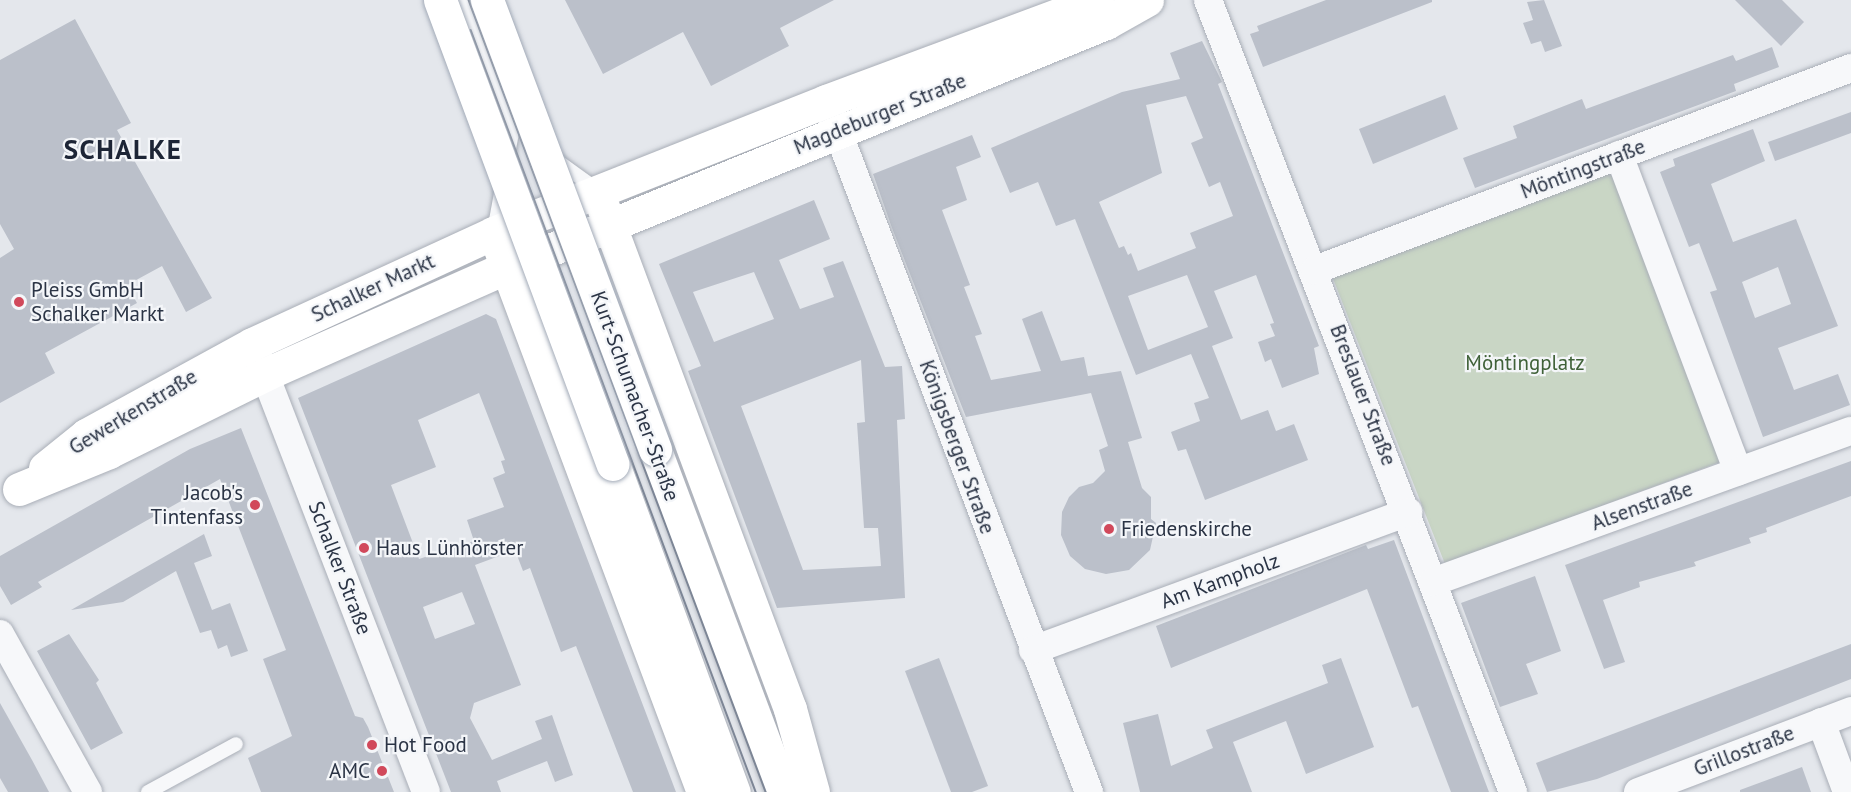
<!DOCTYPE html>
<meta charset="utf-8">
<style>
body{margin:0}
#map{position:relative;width:1851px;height:792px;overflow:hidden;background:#e4e7ec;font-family:"PT Sans",sans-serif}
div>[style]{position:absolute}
.green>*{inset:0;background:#c9d6c5}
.building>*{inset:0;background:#bbc0ca}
.roads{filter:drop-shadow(0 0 2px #a9aeb7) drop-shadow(0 0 2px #a9aeb7)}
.lane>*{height:14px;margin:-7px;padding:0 7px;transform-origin:7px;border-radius:7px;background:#f7f8fa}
.street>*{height:28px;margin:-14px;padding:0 14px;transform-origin:14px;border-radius:14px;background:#f7f8fa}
.secondary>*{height:33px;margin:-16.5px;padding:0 16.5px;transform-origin:16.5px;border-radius:16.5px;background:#fff}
.primary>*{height:33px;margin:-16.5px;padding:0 16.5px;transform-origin:16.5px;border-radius:16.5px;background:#fff}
.tram>*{height:1.5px;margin:-0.75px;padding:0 0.75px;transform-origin:0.75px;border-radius:0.75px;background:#7d8696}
.bridges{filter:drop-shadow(0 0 2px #a3abb8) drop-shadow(0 0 2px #a3abb8)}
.primary-bridge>*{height:33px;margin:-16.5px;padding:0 16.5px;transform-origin:16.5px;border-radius:16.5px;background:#fff}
.dots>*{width:16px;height:16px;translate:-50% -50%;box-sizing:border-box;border:3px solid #f4f6f9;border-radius:50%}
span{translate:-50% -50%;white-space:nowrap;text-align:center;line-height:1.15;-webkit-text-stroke:4.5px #f4f6f9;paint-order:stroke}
.street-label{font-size:21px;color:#2b3445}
.poi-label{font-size:21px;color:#2b3445}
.left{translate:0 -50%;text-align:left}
.right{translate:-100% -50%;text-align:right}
.park-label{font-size:21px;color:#3f6138}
.district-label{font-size:27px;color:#1d2536;font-weight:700;letter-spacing:1.5px}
</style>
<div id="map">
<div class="green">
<div style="clip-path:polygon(1611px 171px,1720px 462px,1445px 564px,1332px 276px)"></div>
</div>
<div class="building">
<div style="clip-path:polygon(565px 0,834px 0,780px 28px,789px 46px,711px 86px,683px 32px,603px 74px)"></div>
<div style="clip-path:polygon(1326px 0,1432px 0,1432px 2px,1263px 67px,1250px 34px,1259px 31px,1257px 26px)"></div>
<div style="clip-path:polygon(1544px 0,1562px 46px,1545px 52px,1541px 41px,1531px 44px,1523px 23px,1533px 20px,1527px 2px)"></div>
<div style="clip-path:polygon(1735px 0,1782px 0,1804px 22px,1781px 46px)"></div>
<div style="clip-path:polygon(75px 19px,131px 123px,117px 130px,212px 298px,186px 312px,162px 266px,127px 285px,137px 303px,45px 353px,55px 373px,0 403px,0 258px,14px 249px,0 224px,0 60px)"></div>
<div style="clip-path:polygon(evenodd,1202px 41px,1222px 82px,1218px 84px,1319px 346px,1314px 348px,1319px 374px,1282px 388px,1271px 359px,1265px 362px,1258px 342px,1275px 336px,1270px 324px,1274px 323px,1256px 275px,1214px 291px,1233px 338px,1212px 346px,1241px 420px,1268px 410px,1276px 431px,1294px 424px,1308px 460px,1205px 500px,1186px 449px,1178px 451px,1171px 432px,1200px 421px,1194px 403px,1209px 398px,1191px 354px,1136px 375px,1075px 219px,1056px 226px,1038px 182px,1010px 193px,991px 148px,1122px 92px,1180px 79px,1170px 53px,1202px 41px,1186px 96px,1203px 138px,1191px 143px,1209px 187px,1220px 182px,1233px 216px,1190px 233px,1196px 248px,1138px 271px,1131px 253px,1128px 255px,1124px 246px,1119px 248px,1099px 202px,1162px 173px,1146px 105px,1186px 96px,1202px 41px,1187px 275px,1208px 327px,1148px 350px,1128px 296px,1187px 275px)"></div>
<div style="clip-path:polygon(1772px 47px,1779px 67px,1734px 84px,1736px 91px,1475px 188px,1463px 158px,1517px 138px,1513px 126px,1582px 99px,1586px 109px,1733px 55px,1736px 61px)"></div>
<div style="clip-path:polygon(1445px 95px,1458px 129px,1373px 164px,1359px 129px)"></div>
<div style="clip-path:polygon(1851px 112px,1851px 133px,1775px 161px,1768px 142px)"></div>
<div style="clip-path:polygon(evenodd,1753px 129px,1765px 161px,1711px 184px,1733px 242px,1796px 219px,1838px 326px,1778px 348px,1794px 390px,1838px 374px,1850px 405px,1763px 437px,1710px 292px,1717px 290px,1699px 243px,1689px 247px,1660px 172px,1675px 166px,1673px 159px,1753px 129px,1778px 267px,1791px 304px,1755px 318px,1742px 282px,1778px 267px)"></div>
<div style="clip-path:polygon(972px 135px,981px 157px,956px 167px,967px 200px,942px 210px,970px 285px,964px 287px,982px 334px,975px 336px,991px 380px,1041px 371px,1022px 319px,1042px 311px,1061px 361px,1084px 357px,1088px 376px,1121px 371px,1142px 438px,1128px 442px,1142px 488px,1151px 497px,1151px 519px,1156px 523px,1150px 550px,1129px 570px,1106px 574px,1085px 569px,1070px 556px,1061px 535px,1062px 512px,1069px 497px,1079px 487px,1093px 483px,1105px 471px,1099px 450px,1108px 446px,1091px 393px,966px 417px,892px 228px,873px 174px)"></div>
<div style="clip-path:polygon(evenodd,814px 200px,830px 239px,779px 260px,800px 309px,834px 297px,823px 268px,843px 261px,885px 367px,902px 366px,905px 419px,897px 420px,905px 598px,777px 608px,688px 371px,701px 366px,659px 264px,814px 200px,754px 272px,774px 319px,714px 342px,693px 292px,754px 272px,814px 200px,861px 360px,865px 422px,857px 423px,864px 528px,878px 528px,881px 566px,803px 570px,741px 406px,861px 360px)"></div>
<div style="clip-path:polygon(evenodd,486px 314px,496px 319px,676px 792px,633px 792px,576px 646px,561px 652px,530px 568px,523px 571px,515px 550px,475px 565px,521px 685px,474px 703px,470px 718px,492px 760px,542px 739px,535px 721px,552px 715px,573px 775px,555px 782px,547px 761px,497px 781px,501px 792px,451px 792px,298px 398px,486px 314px,479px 393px,505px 460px,501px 461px,505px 473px,493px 478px,504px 507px,467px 520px,474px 541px,419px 559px,391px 485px,436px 467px,418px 420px,479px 393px,486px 314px,462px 592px,475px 624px,435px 639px,423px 607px,462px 592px)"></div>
<div style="clip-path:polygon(241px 428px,355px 716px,363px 718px,368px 727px,394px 792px,261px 792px,248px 758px,292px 736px,263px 659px,286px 650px,220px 479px,38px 582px,42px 587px,11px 605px,0 586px,0 556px,190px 449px)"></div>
<div style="clip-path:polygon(1851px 461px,1851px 496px,1766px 528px,1767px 532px,1749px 538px,1751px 543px,1694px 562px,1696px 566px,1639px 582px,1640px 587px,1603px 600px,1625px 662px,1604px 669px,1565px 565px)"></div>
<div style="clip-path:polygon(204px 534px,212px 556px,194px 563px,212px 610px,230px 603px,248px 651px,231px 657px,227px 645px,218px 649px,211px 630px,200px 633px,176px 571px,123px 602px,71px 610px)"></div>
<div style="clip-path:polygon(1394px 540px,1441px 665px,1489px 792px,1451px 792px,1418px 706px,1412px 708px,1367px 589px,1171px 668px,1156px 626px,1366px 545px,1368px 549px)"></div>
<div style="clip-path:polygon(1535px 576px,1561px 651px,1526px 664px,1538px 694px,1500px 707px,1461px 603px)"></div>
<div style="clip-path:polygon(69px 634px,99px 680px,96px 683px,123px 733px,91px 750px,37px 651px)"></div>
<div style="clip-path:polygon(1851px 644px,1851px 679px,1597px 779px,1547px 792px,1536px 763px)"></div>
<div style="clip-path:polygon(939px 658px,988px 786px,972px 792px,951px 792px,905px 671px)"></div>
<div style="clip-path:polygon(1341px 658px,1374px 747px,1306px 774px,1286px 721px,1233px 742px,1252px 792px,1140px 792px,1123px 723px,1158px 714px,1171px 766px,1213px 748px,1206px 730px,1328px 683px,1322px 665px)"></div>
<div style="clip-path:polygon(0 703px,32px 760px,49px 792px,8px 792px,0 778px)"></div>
<div style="clip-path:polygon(1802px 767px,1811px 792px,1740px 792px,1740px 790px)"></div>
</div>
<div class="roads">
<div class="lane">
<div style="left:465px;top:0;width:137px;rotate:69.4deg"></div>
<div style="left:513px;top:128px;width:31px;rotate:101deg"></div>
<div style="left:553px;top:158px;width:53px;rotate:35.8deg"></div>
<div style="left:494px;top:231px;width:44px;rotate:-79.5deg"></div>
<div style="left:148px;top:792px;width:100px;rotate:-28.6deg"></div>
</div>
<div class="street">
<div style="left:1208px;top:0;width:849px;rotate:68.94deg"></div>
<div style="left:830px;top:111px;width:729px;rotate:69.18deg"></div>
<div style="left:1619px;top:155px;width:338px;rotate:69.4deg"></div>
<div style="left:1315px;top:270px;width:573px;rotate:-20.65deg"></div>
<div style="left:257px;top:354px;width:469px;rotate:68.9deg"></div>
<div style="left:1433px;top:582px;width:444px;rotate:-19.9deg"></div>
<div style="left:0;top:634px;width:181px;rotate:60.9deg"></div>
<div style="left:1033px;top:650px;width:400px;rotate:-20.2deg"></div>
<div style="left:1821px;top:722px;width:75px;rotate:69.6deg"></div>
<div style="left:1638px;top:792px;width:228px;rotate:-20.8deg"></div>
</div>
<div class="secondary">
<div style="left:603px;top:207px;width:536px;rotate:69.57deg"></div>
<div style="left:790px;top:709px;width:86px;rotate:74.5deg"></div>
<div style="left:500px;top:249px;width:580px;rotate:69.5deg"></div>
<div style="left:45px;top:468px;width:53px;rotate:-38.8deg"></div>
<div style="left:86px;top:435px;width:189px;rotate:-28.7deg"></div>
<div style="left:252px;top:344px;width:265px;rotate:-24.7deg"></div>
<div style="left:493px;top:233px;width:358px;rotate:-21.6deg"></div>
<div style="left:826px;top:101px;width:290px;rotate:-20.4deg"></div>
<div style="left:19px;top:489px;width:97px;rotate:-22.3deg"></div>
<div style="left:109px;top:452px;width:175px;rotate:-26.4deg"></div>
<div style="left:266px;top:374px;width:265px;rotate:-23.9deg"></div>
<div style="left:508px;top:267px;width:646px;rotate:-22.2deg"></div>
<div style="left:1106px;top:23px;width:47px;rotate:-29.3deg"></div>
</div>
<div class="primary">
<div style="left:655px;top:450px;width:365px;rotate:69.5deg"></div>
<div style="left:613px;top:464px;width:350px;rotate:69.8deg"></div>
</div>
</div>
<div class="tram">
<div style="left:469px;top:0;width:846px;rotate:69.44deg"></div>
<div style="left:471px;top:30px;width:814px;rotate:69.49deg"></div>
</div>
<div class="bridges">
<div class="primary-bridge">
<div style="left:440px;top:0;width:495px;rotate:69.6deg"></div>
<div style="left:487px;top:0;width:480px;rotate:69.5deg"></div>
</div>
</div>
<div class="dots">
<div style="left:19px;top:302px;background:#d1495b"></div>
<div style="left:255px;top:505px;background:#d1495b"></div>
<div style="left:1109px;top:529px;background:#d1495b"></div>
<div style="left:364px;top:548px;background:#d1495b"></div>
<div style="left:372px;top:745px;background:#d1495b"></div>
<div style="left:382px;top:771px;background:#d1495b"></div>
</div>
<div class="street-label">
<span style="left:880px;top:114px;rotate:-22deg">Magdeburger Straße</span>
<span style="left:1583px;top:169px;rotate:-21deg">Möntingstraße</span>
<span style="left:373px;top:288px;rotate:-25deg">Schalker Markt</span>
<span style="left:1363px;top:395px;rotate:69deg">Breslauer Straße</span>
<span style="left:635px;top:396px;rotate:70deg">Kurt-Schumacher-Straße</span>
<span style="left:133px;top:412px;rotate:-31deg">Gewerkenstraße</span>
<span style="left:957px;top:447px;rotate:70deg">Königsberger Straße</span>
<span style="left:1642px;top:506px;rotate:-20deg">Alsenstraße</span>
<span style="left:340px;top:568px;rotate:69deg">Schalker Straße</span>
<span style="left:1220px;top:581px;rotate:-20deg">Am Kampholz</span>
<span style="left:1744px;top:751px;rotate:-21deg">Grillostraße</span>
</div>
<div class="poi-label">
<span class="left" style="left:31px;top:302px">Pleiss GmbH<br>Schalker Markt</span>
<span class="right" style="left:243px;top:505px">Jacob's<br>Tintenfass</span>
<span class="left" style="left:1121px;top:529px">Friedenskirche</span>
<span class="left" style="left:376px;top:548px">Haus Lünhörster</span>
<span class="left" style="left:384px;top:745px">Hot Food</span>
<span class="right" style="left:370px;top:771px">AMC</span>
</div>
<div class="park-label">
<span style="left:1525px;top:363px">Möntingplatz</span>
</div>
<div class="district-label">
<span style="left:123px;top:150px">SCHALKE</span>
</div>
</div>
